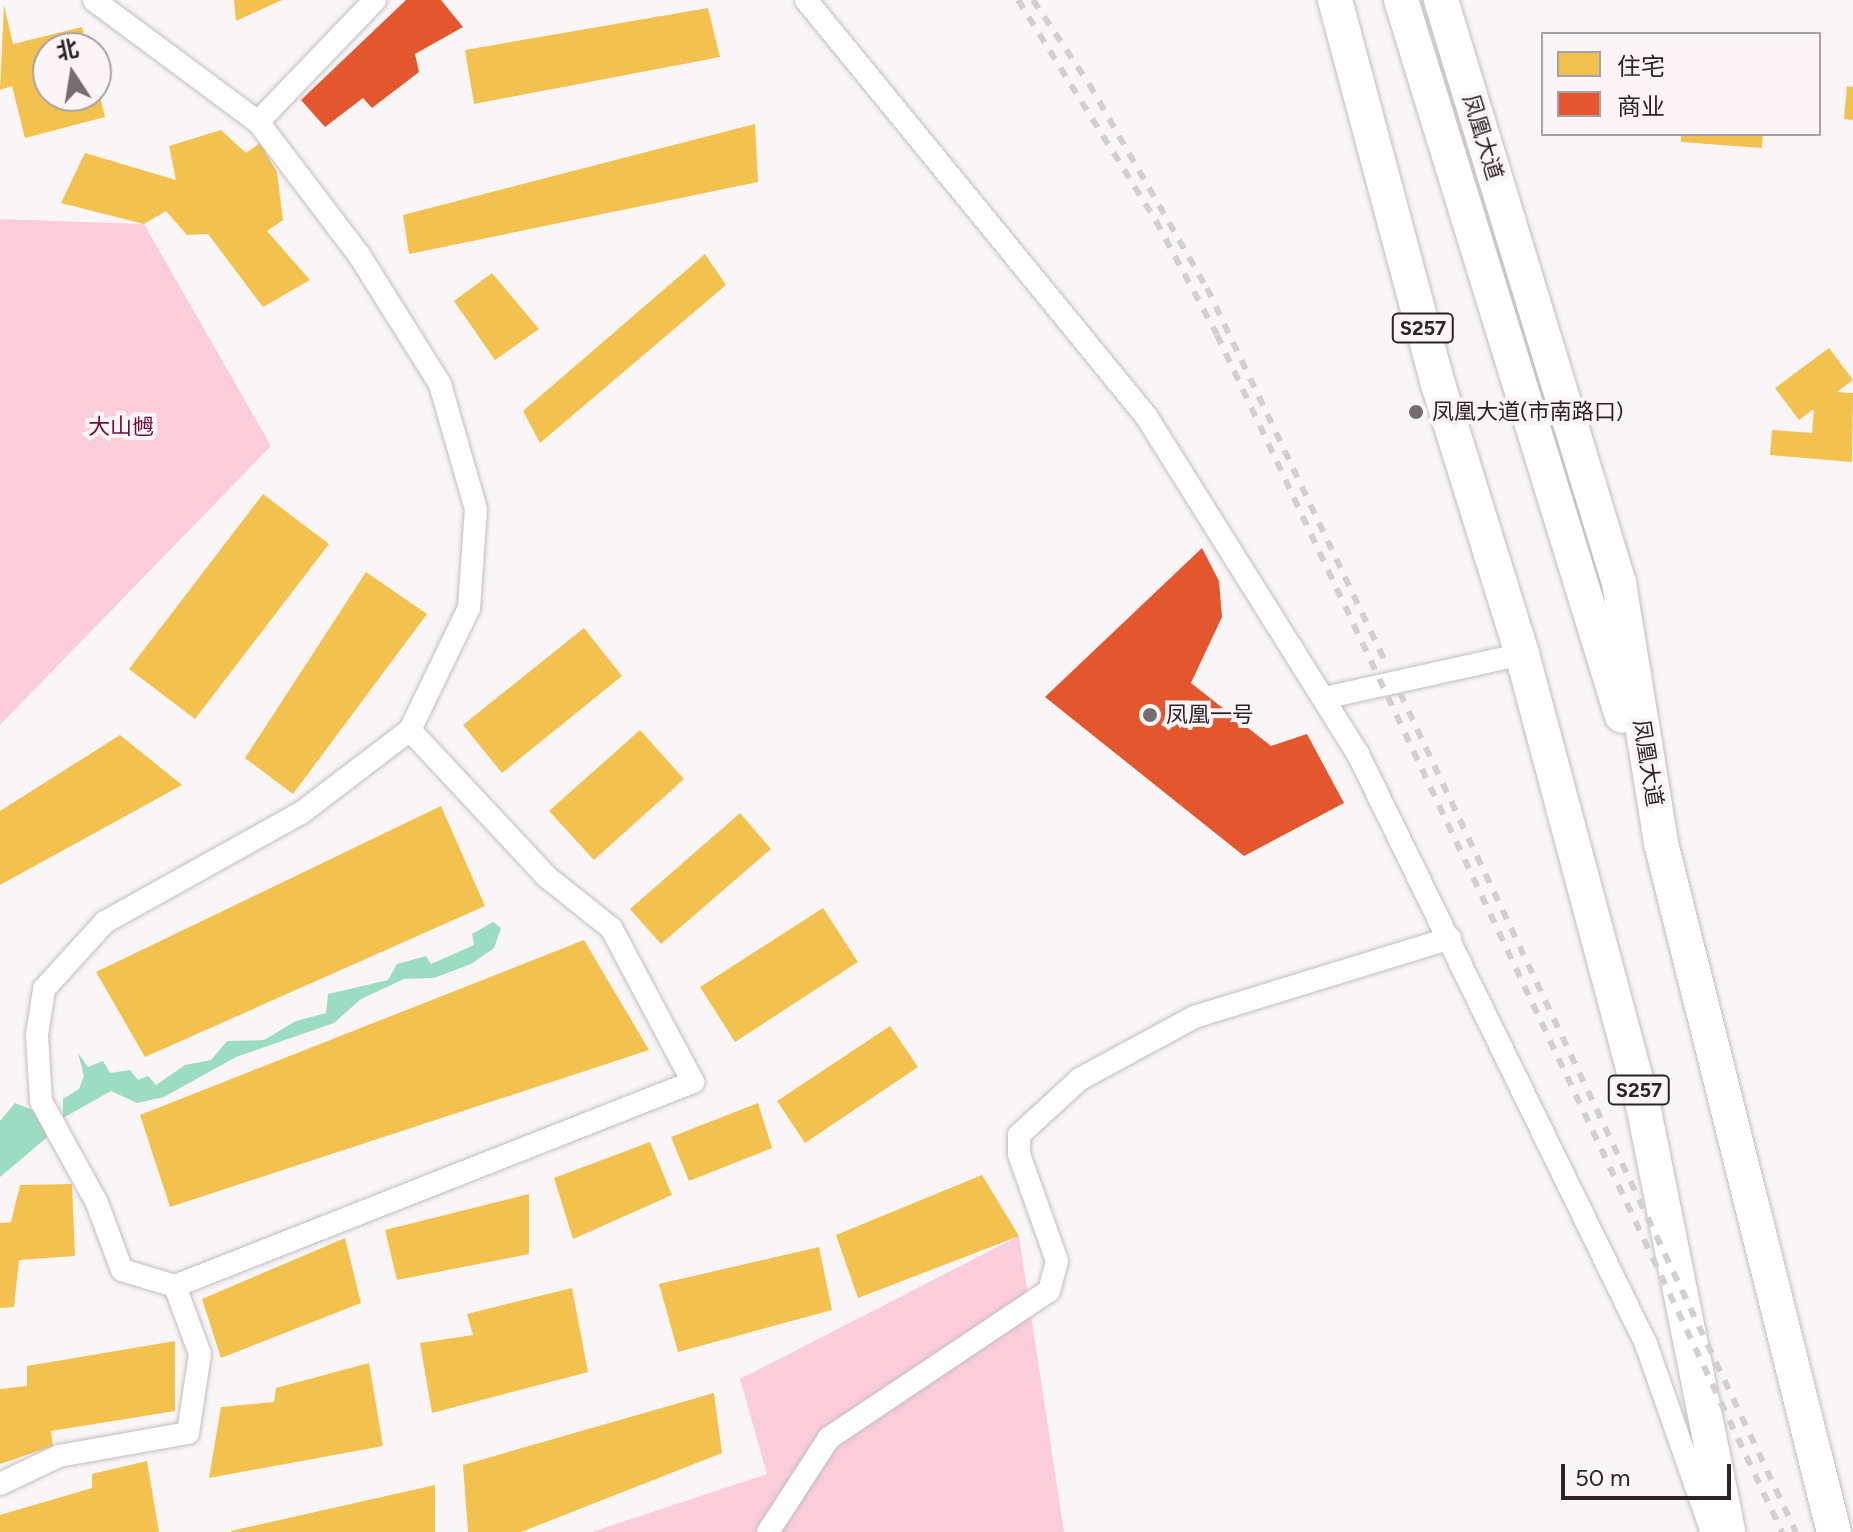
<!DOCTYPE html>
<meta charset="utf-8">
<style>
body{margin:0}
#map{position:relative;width:1853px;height:1532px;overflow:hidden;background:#faf6f8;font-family:Figtree,"Noto Sans SC",sans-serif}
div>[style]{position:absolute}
.green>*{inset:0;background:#fbcddb}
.water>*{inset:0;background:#9bdcc2}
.homes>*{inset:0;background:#f2c14e}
.shops>*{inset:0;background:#e4572e}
.roads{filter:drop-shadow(0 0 2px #c4bdbf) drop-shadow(0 0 2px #c4bdbf)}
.street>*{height:22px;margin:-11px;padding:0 11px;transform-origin:11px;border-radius:11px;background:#fefefe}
.primary>*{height:34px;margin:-17px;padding:0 17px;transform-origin:17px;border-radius:17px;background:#fefefe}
.rail>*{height:6px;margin-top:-3px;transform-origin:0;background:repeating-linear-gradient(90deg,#d1d0d0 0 10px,transparent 0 20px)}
.dots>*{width:22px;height:22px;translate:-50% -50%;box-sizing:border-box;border:4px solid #fbf5f7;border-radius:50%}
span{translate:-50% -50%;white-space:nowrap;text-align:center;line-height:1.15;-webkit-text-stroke:8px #fbf5f7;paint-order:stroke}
.shield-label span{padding:2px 6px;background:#fbf5f7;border:2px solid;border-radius:6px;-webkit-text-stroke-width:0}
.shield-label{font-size:20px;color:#2d2325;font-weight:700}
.street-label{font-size:22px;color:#2d2325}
.poi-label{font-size:22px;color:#2d2325}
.left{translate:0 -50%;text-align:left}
.park-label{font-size:22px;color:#710c3a}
.legend{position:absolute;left:1541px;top:32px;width:280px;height:104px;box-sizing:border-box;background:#fbf5f7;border:2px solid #a9a1a3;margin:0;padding:10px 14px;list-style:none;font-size:24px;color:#2d2325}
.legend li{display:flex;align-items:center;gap:16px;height:40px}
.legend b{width:40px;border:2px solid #a9a1a3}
.north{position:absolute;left:32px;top:32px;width:80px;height:80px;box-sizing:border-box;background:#fbf5f7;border:2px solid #a9a1a3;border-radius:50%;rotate:348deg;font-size:22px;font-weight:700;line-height:32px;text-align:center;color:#2d2325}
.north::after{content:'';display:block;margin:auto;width:28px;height:36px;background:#756d6f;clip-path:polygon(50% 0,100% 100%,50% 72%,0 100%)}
.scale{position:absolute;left:1561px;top:1464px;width:170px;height:36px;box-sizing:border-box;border:4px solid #2d2325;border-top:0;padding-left:10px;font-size:24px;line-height:28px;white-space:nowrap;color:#2d2325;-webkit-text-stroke:6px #fbf5f7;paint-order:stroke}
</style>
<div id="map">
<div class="green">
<div style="clip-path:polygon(0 219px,144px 224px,271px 446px,0 725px)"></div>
<div style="clip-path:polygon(1019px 1236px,1064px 1532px,592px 1532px,767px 1474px,740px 1379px)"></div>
</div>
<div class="water">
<div style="clip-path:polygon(493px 922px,501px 928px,494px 948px,471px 964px,434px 978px,404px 979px,361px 999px,334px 1023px,236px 1057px,164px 1097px,137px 1103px,111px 1091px,63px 1118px,63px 1099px,79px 1089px,84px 1076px,78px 1053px,88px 1067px,103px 1061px,110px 1073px,130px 1070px,138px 1080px,148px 1076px,156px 1085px,185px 1065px,211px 1060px,227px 1041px,264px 1040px,296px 1021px,326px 1013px,328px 994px,388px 980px,397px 964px,426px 956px,431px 964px,474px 945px,472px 934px)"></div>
<div style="clip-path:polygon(15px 1103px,38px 1112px,51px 1134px,0 1177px,0 1121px)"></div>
</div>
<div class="homes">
<div style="clip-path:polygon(234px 0,282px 0,236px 21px)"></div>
<div style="clip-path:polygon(4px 5px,13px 44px,82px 27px,88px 48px,48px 48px,48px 96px,96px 96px,97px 85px,105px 117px,25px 138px,12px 86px,0 90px)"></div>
<div style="clip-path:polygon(708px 8px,720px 57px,474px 104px,465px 50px)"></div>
<div style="clip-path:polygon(1847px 86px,1853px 87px,1853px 120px,1844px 119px)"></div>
<div style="clip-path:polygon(755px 124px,758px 182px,409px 254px,403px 215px)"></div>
<div style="clip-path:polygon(221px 130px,246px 153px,260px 143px,277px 172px,283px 220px,267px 231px,310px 280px,263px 307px,208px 234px,187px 235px,166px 211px,144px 224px,61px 203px,85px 153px,176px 180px,169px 146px)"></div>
<div style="clip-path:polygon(1681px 134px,1763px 134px,1762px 148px,1681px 142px)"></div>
<div style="clip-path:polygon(705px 254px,726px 285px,540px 443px,523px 411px)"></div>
<div style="clip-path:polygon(492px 273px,539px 329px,495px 360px,454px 301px)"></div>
<div style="clip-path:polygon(1829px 348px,1853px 380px,1837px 392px,1853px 393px,1852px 462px,1770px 455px,1772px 430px,1812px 433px,1814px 409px,1799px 420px,1775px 388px)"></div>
<div style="clip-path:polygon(263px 494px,329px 544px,195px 719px,129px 669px)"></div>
<div style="clip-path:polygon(366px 572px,427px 614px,293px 794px,245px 758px)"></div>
<div style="clip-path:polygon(584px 628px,622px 676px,502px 773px,463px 725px)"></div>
<div style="clip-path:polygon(640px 730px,684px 779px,594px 860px,549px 811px)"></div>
<div style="clip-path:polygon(120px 735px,182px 785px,0 885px,0 811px)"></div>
<div style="clip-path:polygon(441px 806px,485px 906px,145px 1057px,96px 972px)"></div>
<div style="clip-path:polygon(740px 813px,771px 849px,661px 944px,630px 909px)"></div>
<div style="clip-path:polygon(823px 908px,858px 962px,735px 1042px,700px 987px)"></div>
<div style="clip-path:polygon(584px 940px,649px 1050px,170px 1207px,140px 1115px)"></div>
<div style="clip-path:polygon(890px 1026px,918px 1067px,805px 1143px,777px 1101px)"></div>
<div style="clip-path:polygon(758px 1103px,772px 1148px,689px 1181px,671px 1137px)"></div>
<div style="clip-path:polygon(650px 1142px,672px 1195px,573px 1239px,554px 1178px)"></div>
<div style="clip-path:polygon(982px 1175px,1019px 1236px,858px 1298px,836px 1235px)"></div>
<div style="clip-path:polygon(72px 1184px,75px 1256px,19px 1260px,14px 1307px,0 1308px,0 1223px,11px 1222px,20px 1185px)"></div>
<div style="clip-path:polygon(529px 1194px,529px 1254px,397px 1280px,385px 1230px)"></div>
<div style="clip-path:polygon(345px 1238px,361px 1303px,221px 1358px,202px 1299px)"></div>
<div style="clip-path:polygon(819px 1247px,832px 1310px,678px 1352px,659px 1284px)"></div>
<div style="clip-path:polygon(572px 1288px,588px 1372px,432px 1413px,420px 1343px,473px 1335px,467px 1314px)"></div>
<div style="clip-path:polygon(175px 1341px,175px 1411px,51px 1431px,53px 1446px,0 1464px,0 1389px,27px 1386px,27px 1366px)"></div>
<div style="clip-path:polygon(369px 1363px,383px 1446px,209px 1478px,221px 1407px,274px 1402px,276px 1388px)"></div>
<div style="clip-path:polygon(714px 1393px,722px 1453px,521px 1532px,468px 1532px,463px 1465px)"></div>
<div style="clip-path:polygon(147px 1461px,159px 1532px,0 1532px,0 1515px,92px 1488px,92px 1474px)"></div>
<div style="clip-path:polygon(435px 1485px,435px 1532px,231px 1532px,231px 1531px)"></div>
</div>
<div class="shops">
<div style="clip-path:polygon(406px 0,441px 0,463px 27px,415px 54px,419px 72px,372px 108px,363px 98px,325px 127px,301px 100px)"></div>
<div style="clip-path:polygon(1202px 548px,1219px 581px,1222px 617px,1191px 683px,1271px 746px,1307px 734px,1344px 803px,1244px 856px,1045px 697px)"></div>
</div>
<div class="roads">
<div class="street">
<div style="left:806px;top:0;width:537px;rotate:50.74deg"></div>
<div style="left:1146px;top:416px;width:399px;rotate:57.9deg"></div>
<div style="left:1358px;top:754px;width:657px;rotate:63.98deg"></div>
<div style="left:1646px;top:1344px;width:199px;rotate:70.7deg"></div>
<div style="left:258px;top:122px;width:169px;rotate:-46.2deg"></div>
<div style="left:1324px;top:698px;width:203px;rotate:-12.5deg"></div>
<div style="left:175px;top:1286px;width:557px;rotate:-21.5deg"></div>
<div style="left:693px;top:1082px;width:174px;rotate:-118deg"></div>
<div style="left:611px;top:928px;width:82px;rotate:-141.4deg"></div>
<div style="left:547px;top:877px;width:201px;rotate:-133deg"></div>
<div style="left:0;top:1484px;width:65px;rotate:-25.4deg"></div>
<div style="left:59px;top:1456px;width:131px;rotate:-10.1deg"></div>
<div style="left:188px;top:1433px;width:80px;rotate:-81.4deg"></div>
<div style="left:200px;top:1354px;width:72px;rotate:-110.2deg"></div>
<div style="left:175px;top:1286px;width:55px;rotate:-163.2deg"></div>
<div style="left:122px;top:1270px;width:72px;rotate:-110.5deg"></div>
<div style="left:97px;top:1203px;width:116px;rotate:-118.8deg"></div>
<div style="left:41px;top:1101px;width:66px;rotate:-93.5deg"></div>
<div style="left:37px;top:1035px;width:47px;rotate:-81.3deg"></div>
<div style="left:44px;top:989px;width:91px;rotate:-47.7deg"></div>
<div style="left:105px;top:922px;width:224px;rotate:-29.1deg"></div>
<div style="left:301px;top:813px;width:137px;rotate:-37.3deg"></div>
<div style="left:410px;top:730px;width:136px;rotate:-64.2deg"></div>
<div style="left:469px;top:608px;width:99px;rotate:-86deg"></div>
<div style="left:476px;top:509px;width:130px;rotate:-106.1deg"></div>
<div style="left:440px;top:384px;width:152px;rotate:-122.1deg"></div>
<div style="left:359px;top:255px;width:167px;rotate:-127.2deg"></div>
<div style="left:258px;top:122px;width:204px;rotate:-143.4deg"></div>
<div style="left:768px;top:1532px;width:112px;rotate:-57deg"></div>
<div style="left:829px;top:1438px;width:265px;rotate:-33.8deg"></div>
<div style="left:1049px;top:1291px;width:31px;rotate:-75deg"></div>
<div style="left:1057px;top:1261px;width:114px;rotate:-109.6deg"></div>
<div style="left:1019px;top:1154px;width:19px;rotate:-90deg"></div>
<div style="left:1019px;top:1135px;width:83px;rotate:-42.6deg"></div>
<div style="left:1080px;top:1079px;width:130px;rotate:-28.5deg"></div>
<div style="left:1194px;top:1017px;width:268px;rotate:-17.1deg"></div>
</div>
<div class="primary">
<div style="left:1335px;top:0;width:398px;rotate:75deg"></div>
<div style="left:1438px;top:384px;width:283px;rotate:72.7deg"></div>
<div style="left:1522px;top:654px;width:467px;rotate:75deg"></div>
<div style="left:1643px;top:1105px;width:435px;rotate:78.7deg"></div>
<div style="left:1401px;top:0;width:749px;rotate:72.85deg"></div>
<div style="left:1441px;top:0;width:610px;rotate:73.02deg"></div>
<div style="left:1619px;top:583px;width:263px;rotate:80.8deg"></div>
<div style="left:1661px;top:843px;width:710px;rotate:75.91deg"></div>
</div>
</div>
<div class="rail">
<div style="left:1018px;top:0;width:261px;rotate:58deg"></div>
<div style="left:1156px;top:221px;width:129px;rotate:61.8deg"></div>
<div style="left:1217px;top:335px;width:1324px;rotate:64.73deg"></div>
<div style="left:1033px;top:0;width:101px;rotate:56.3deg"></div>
<div style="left:1089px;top:84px;width:236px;rotate:60deg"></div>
<div style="left:1207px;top:288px;width:420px;rotate:64.5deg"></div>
<div style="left:1400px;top:693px;width:928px;rotate:64.73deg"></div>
</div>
<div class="dots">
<div style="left:1416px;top:412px;background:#756d6f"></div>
<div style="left:1150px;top:715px;background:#756d6f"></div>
</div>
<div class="shield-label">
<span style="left:1423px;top:328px">S257</span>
<span style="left:1639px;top:1090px">S257</span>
</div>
<div class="street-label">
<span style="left:1483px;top:137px;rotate:73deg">凤凰大道</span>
<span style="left:1648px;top:763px;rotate:81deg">凤凰大道</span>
</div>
<div class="poi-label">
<span class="left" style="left:1432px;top:412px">凤凰大道(市南路口)</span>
<span class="left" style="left:1166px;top:715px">凤凰一号</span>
</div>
<div class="park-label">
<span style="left:121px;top:427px">大山乸</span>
</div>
<ul class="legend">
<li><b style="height:22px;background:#f2c14e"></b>住宅</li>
<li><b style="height:22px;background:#e4572e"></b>商业</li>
</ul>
<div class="north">北</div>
<div class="scale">50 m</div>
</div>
